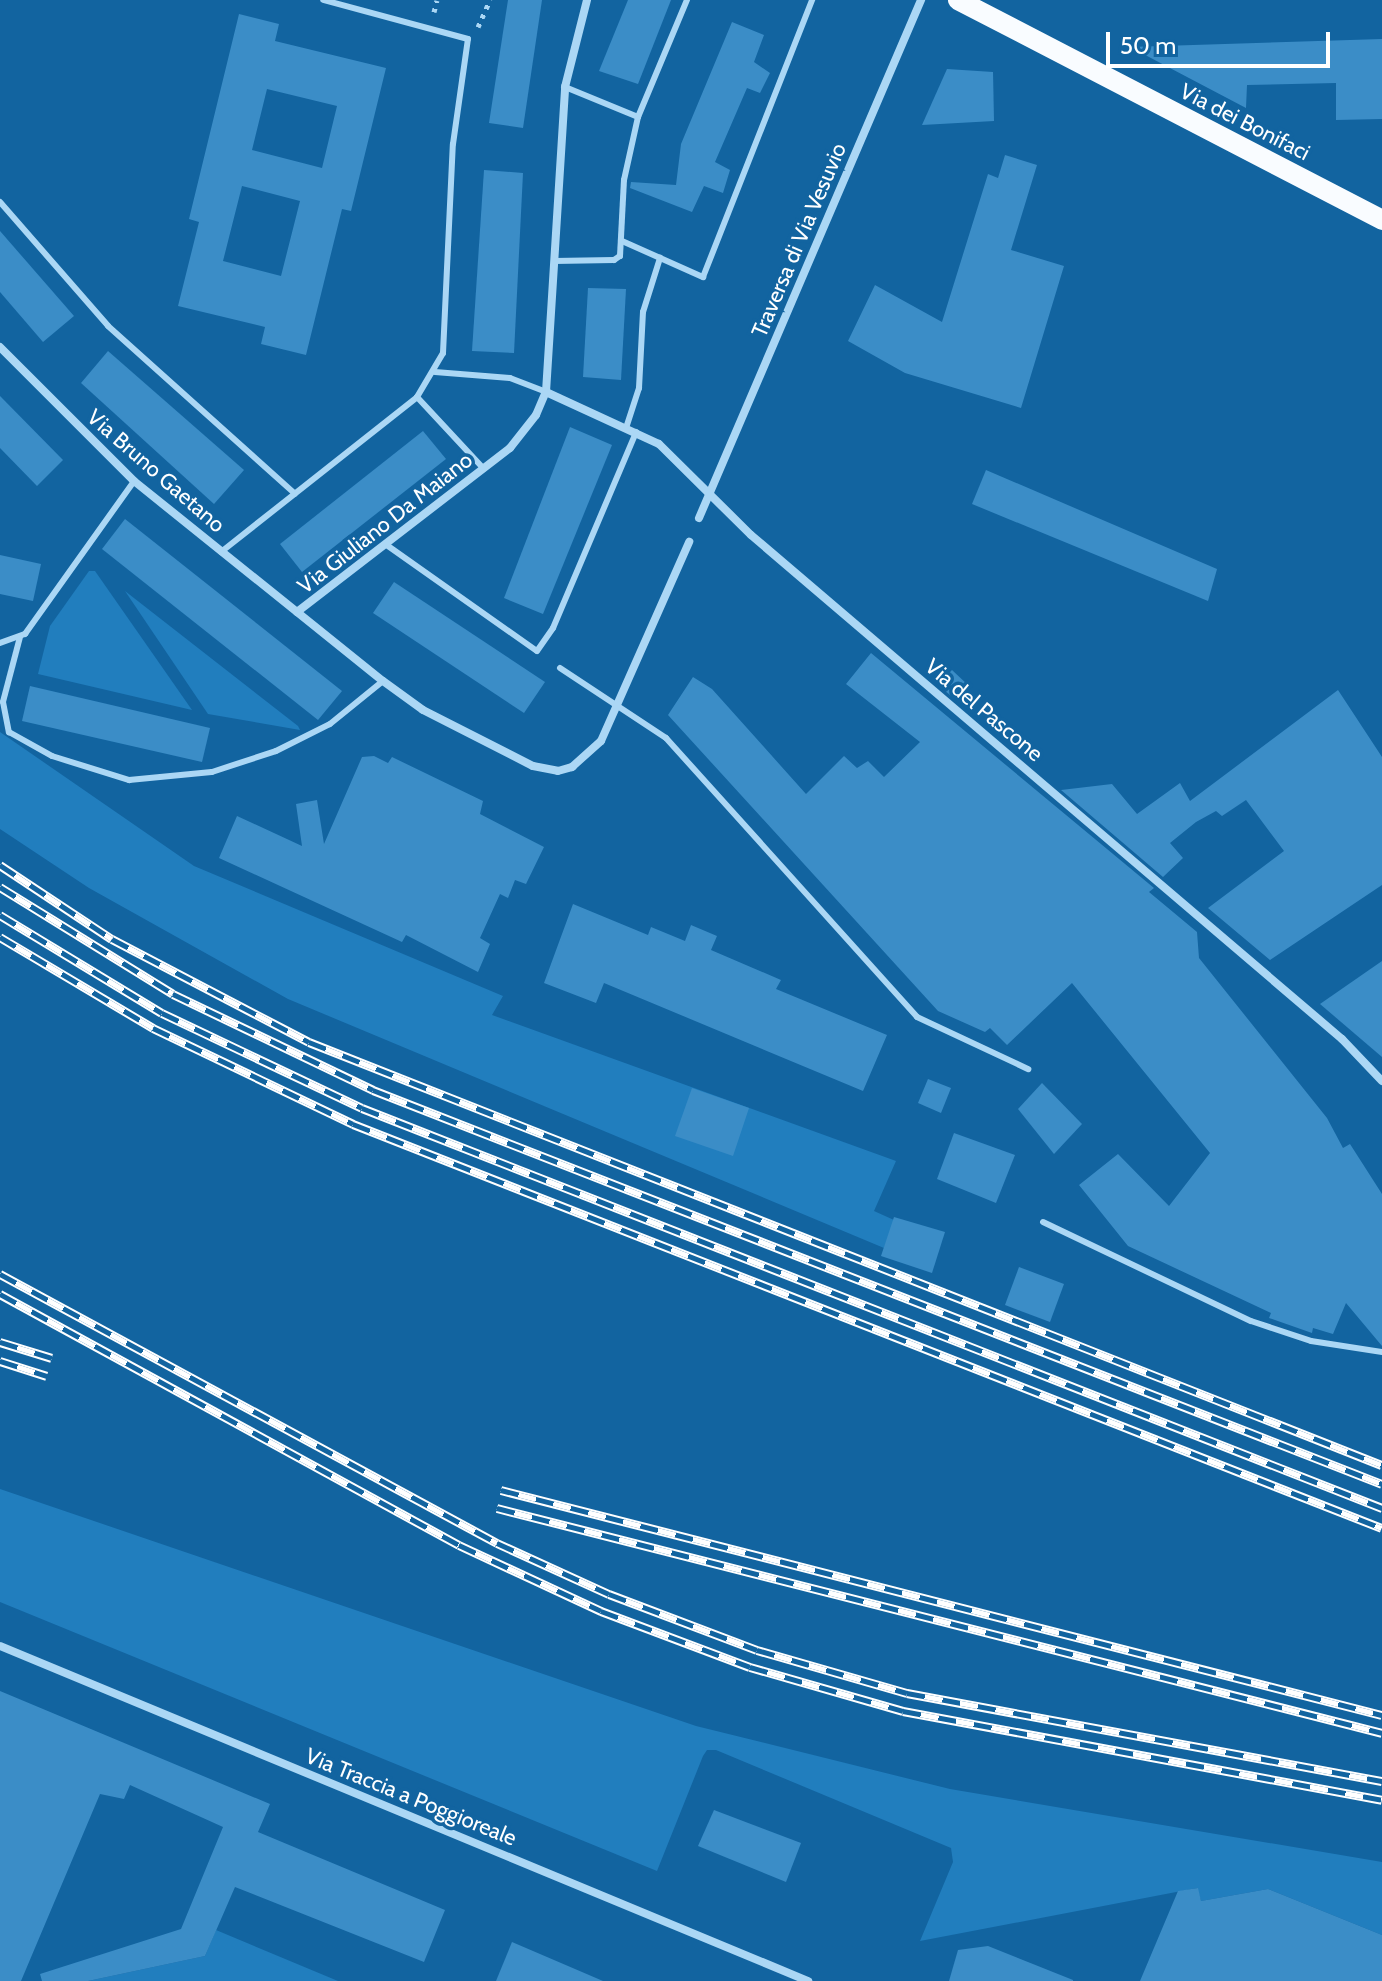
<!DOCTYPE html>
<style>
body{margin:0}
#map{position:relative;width:1382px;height:1981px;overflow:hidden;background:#1264a0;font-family:Cabin,sans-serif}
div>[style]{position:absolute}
.green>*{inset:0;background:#217ebe}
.building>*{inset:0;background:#3b8dc7}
.path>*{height:5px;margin-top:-2.5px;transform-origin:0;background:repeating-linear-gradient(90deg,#abd7f5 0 4px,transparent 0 10px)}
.lane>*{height:6px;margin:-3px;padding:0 3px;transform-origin:3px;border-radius:3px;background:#abd7f5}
.street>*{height:8px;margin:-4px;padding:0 4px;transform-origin:4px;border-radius:4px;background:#abd7f5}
.primary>*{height:20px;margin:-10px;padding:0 10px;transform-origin:10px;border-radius:10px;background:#f9fcff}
.rail>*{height:9px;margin-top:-4.5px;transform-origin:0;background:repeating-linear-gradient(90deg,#1264a0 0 18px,#fff 0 36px);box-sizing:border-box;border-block:2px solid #fff}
span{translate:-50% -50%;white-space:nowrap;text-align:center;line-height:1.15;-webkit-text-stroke:7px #1264a0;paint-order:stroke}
.street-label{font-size:22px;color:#fff}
.scale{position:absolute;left:1106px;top:32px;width:224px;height:36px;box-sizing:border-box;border:4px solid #fff;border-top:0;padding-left:10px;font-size:24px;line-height:28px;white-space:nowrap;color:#fff;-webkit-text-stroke:6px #1264a0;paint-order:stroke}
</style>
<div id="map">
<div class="green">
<div style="clip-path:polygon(89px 571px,95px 571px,192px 710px,38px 674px,50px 626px)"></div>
<div style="clip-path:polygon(125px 591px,298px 726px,300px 730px,208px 714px)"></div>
<div style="clip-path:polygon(0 732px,194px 866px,503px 996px,492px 1015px,896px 1161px,874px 1211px,894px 1220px,884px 1248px,288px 999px,89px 888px,0 829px)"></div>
<div style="clip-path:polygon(0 1489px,696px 1726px,950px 1789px,1382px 1862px,1382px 1935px,1268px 1889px,1201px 1901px,1197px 1888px,920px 1941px,953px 1862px,951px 1848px,716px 1750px,707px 1750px,703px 1756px,657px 1871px,0 1602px)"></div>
<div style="clip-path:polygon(216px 1930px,338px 1981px,88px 1981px,205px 1956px)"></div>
</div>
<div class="building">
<div style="clip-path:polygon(508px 0,542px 0,523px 128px,489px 123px)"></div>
<div style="clip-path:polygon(628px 0,671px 0,638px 84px,599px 71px)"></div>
<div style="clip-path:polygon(evenodd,239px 14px,279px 24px,275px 41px,386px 68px,351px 211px,342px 209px,306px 355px,261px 344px,265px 327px,178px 306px,199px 222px,189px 219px,239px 14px,267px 89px,337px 106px,322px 168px,252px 150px,267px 89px,239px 14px,242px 186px,300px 201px,281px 276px,223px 261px,242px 186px)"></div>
<div style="clip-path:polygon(732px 22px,764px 35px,754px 62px,770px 73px,760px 93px,747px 88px,715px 162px,730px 170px,723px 193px,704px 186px,692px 212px,630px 188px,631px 182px,676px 185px,681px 144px)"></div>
<div style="clip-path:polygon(1382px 39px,1382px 119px,1336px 120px,1336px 83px,1247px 85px,1246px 108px,1130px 47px)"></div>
<div style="clip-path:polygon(947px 69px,993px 72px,994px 121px,922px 125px)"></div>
<div style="clip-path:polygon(1005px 155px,1037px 165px,1011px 250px,1064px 266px,1021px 408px,905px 373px,848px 341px,875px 285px,942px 322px,988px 174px,998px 178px)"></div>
<div style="clip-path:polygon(484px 170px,523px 173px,514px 353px,472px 351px)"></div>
<div style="clip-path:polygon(0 231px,74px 316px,43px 342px,0 292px)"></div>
<div style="clip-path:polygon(588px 288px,626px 289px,621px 380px,583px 377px)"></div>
<div style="clip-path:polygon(108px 351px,244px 470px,214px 504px,81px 383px)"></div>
<div style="clip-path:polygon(0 396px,63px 460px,37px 486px,0 448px)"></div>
<div style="clip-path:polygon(570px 427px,612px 445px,543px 614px,504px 598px)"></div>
<div style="clip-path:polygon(423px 431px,446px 459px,302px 572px,280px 544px)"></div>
<div style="clip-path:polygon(986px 470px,1217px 569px,1208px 601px,972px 504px)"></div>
<div style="clip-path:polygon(125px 519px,342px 691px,318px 720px,102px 549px)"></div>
<div style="clip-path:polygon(0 555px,41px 564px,33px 601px,0 594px)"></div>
<div style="clip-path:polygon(394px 582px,545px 682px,524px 713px,373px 613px)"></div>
<div style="clip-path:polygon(871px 653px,1154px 888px,1149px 892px,1197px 932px,1199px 958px,1327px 1118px,1343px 1148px,1350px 1144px,1382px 1194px,1382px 1346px,1346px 1303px,1333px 1334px,1313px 1328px,1312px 1333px,1269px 1318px,1271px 1313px,1128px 1246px,1079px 1185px,1118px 1154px,1169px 1206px,1210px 1153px,1072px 983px,1007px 1045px,990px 1028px,985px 1032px,938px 1011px,668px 715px,693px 677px,712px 689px,806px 794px,844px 756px,857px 768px,868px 761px,884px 777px,920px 742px,846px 684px)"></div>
<div style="clip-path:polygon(952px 670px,969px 686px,956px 700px,938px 685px)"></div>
<div style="clip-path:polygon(30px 686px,210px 728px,202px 762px,22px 721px)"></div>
<div style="clip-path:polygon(1338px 690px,1382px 757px,1382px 885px,1270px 960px,1208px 908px,1284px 851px,1246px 800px,1222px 816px,1216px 811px,1196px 822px,1170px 843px,1183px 858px,1163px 877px,1061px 790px,1112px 784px,1137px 814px,1180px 783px,1190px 801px)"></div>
<div style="clip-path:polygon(374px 756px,388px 763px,392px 757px,483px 801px,480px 814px,544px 847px,526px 884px,515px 880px,508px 898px,500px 894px,480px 938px,490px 944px,478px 972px,406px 935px,402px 942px,219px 858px,237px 816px,302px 846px,296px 804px,317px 800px,324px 844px,362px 757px)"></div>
<div style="clip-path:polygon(573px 904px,648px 935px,651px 927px,685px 941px,691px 925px,717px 936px,711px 950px,781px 980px,776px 989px,887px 1035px,863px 1091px,604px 983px,596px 1003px,544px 983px)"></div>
<div style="clip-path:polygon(1382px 961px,1382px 1057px,1320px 1004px)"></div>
<div style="clip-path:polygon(928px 1079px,951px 1088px,941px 1113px,918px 1103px)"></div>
<div style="clip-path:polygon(1042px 1083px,1082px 1124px,1054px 1154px,1018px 1109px)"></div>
<div style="clip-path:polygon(692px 1088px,749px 1108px,733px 1156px,675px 1136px)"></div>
<div style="clip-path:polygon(954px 1133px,1015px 1155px,996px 1203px,937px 1179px)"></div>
<div style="clip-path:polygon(894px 1217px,945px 1232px,932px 1273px,881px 1256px)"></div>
<div style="clip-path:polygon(1019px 1267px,1064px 1284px,1050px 1322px,1005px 1305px)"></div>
<div style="clip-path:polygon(0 1691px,270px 1804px,258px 1832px,445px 1910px,424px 1962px,235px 1887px,205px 1956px,88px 1981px,42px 1981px,40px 1974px,181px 1929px,223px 1827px,130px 1785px,124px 1799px,100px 1794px,21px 1981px,0 1981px)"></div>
<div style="clip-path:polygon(714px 1810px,801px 1843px,786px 1882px,698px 1846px)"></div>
<div style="clip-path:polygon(1198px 1888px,1201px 1901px,1268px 1889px,1382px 1935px,1382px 1981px,1140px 1981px,1178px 1891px)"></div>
<div style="clip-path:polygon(512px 1942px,603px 1981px,496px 1981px)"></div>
<div style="clip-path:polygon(988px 1946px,1073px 1980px,1073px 1981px,949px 1981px,958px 1950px)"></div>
</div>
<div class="path">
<div style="left:434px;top:12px;width:12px;rotate:-76deg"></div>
<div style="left:478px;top:27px;width:30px;rotate:-66deg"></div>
</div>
<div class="lane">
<div style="left:565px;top:87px;width:79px;rotate:22.3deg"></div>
<div style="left:0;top:202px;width:164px;rotate:48.9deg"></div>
<div style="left:108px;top:326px;width:251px;rotate:41.9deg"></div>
<div style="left:622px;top:241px;width:89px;rotate:24deg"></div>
<div style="left:703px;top:277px;width:298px;rotate:-68.5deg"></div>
<div style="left:554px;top:261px;width:60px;rotate:-1deg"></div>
<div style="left:614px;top:260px;width:7px;rotate:-34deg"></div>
<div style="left:620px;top:256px;width:76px;rotate:-87deg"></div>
<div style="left:624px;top:180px;width:65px;rotate:-77.5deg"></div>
<div style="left:638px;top:117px;width:127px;rotate:-67.3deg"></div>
<div style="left:435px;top:372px;width:75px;rotate:4.6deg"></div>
<div style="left:510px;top:378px;width:39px;rotate:21deg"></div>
<div style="left:417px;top:397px;width:98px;rotate:47.1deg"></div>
<div style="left:627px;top:425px;width:39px;rotate:-72deg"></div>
<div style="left:639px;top:388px;width:76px;rotate:-87deg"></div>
<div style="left:643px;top:312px;width:57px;rotate:-72.5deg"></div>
<div style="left:388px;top:546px;width:182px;rotate:35.2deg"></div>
<div style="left:537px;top:651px;width:28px;rotate:-55deg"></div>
<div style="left:553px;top:628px;width:213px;rotate:-67deg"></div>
<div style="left:221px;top:552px;width:250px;rotate:-38.3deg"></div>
<div style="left:417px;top:397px;width:51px;rotate:-59.4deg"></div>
<div style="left:443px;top:353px;width:209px;rotate:-87.3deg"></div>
<div style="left:453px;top:144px;width:106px;rotate:-81.9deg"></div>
<div style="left:468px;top:39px;width:150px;rotate:-164.9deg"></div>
<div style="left:20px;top:637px;width:67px;rotate:104.7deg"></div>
<div style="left:3px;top:702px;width:31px;rotate:79deg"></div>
<div style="left:9px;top:732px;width:49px;rotate:29.2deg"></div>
<div style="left:52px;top:756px;width:81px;rotate:17.3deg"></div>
<div style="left:129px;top:780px;width:83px;rotate:-5.5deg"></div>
<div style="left:212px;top:772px;width:67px;rotate:-18.2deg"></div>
<div style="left:276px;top:751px;width:60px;rotate:-26.6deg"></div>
<div style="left:330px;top:724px;width:68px;rotate:-39.1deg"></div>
<div style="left:0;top:643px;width:27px;rotate:-20deg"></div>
<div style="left:25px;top:634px;width:188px;rotate:-54.5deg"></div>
<div style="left:560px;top:668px;width:127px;rotate:33.4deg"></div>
<div style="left:666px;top:738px;width:375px;rotate:48deg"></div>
<div style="left:917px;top:1017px;width:123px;rotate:25.1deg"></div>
<div style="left:1043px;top:1222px;width:230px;rotate:25.5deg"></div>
<div style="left:1251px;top:1321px;width:63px;rotate:18.4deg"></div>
<div style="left:1311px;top:1341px;width:72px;rotate:8.8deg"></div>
</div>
<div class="street">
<div style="left:0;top:347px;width:190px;rotate:45deg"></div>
<div style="left:134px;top:481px;width:319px;rotate:38.8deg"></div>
<div style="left:383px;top:681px;width:49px;rotate:35.9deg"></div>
<div style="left:423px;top:710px;width:123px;rotate:27deg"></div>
<div style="left:533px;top:766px;width:25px;rotate:11deg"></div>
<div style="left:558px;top:771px;width:15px;rotate:-16deg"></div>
<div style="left:572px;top:767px;width:39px;rotate:-42deg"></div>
<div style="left:601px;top:741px;width:218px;rotate:-66.1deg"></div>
<div style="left:546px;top:392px;width:124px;rotate:24.7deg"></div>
<div style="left:659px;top:444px;width:129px;rotate:44.7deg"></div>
<div style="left:751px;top:535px;width:777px;rotate:40.46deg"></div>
<div style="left:1342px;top:1039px;width:58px;rotate:46.4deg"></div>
<div style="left:699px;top:518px;width:564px;rotate:-66.8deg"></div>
<div style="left:297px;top:612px;width:269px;rotate:-37.6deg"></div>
<div style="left:510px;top:448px;width:42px;rotate:-51.8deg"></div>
<div style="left:536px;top:415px;width:25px;rotate:-67deg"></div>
<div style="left:546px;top:392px;width:306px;rotate:-86.4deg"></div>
<div style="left:565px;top:87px;width:90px;rotate:-75.8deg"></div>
<div style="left:0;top:1646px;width:875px;rotate:22.52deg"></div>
</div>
<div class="primary">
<div style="left:958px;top:0;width:478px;rotate:27.4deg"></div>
</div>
<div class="rail">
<div style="left:0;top:865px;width:134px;rotate:33.5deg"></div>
<div style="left:112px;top:939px;width:222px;rotate:27.6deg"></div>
<div style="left:309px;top:1042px;width:1153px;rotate:21.52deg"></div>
<div style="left:0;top:887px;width:203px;rotate:31.7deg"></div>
<div style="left:173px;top:994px;width:222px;rotate:25.6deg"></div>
<div style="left:373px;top:1090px;width:1083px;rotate:21.33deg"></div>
<div style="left:0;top:915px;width:189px;rotate:31.2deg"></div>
<div style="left:162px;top:1013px;width:221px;rotate:25.4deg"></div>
<div style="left:362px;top:1108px;width:1096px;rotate:21.41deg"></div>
<div style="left:0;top:937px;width:178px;rotate:30.7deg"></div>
<div style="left:153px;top:1028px;width:222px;rotate:25.6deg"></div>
<div style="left:353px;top:1124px;width:1105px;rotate:21.44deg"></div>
<div style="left:0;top:1274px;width:565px;rotate:28.42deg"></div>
<div style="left:497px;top:1543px;width:123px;rotate:24.5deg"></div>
<div style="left:609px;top:1594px;width:158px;rotate:20.7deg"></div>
<div style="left:757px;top:1650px;width:156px;rotate:16deg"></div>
<div style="left:907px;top:1693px;width:483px;rotate:10.5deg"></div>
<div style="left:0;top:1294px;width:523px;rotate:28.67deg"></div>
<div style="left:459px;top:1545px;width:157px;rotate:24.9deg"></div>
<div style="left:601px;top:1611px;width:159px;rotate:20.6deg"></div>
<div style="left:750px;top:1667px;width:159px;rotate:16deg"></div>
<div style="left:903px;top:1711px;width:487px;rotate:10.5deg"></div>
<div style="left:0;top:1342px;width:54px;rotate:17.1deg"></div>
<div style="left:0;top:1361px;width:49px;rotate:17.7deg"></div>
<div style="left:501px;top:1490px;width:909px;rotate:14.33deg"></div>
<div style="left:497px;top:1508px;width:913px;rotate:14.26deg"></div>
</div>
<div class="street-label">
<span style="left:1245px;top:122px;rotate:27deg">Via dei Bonifaci</span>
<span style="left:799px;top:240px;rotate:-67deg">Traversa di Via Vesuvio</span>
<span style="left:156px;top:471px;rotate:41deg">Via Bruno Gaetano</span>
<span style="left:385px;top:523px;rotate:-38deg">Via Giuliano Da Maiano</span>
<span style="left:984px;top:710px;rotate:40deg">Via del Pascone</span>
<span style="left:411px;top:1797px;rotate:22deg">Via Traccia a Poggioreale</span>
</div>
<div class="scale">50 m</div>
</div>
